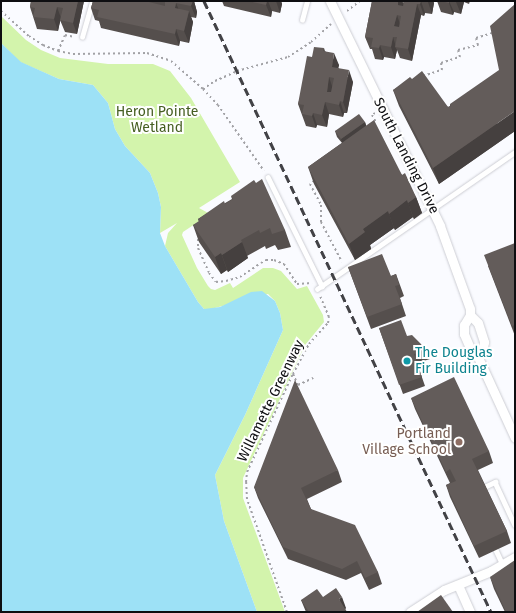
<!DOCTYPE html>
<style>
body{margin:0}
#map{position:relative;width:516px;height:613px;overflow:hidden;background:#fafbff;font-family:"Fira Sans",sans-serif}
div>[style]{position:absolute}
.green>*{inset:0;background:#d3f4ac}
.water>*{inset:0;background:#9de1f6}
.path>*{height:2px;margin-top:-1px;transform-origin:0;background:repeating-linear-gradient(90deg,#a2a2a6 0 2px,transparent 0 5px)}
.roads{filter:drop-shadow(0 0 1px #cdced4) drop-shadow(0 0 1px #cdced4)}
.service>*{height:4.5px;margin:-2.25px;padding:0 2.25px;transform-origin:2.25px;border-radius:2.25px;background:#fff}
.minor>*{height:9px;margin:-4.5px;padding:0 4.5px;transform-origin:4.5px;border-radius:4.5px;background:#fff}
.rail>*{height:3px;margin-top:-1.5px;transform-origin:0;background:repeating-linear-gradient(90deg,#424246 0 8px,transparent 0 12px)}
.wall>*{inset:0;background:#554f4d}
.shaded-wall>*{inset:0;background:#45403f}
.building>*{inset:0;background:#635c5a}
.dots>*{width:11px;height:11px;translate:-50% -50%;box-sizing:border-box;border:2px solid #fff;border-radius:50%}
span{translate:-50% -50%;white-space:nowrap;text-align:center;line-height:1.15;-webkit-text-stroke:4px #fff;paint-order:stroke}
.park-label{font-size:14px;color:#465f22}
.street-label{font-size:14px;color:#0e0e11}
.culture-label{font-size:14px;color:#0d838f}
.left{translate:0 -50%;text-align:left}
.education-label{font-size:14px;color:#785e54}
.right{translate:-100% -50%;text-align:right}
.frame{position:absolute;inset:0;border:2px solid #0e0e11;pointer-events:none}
</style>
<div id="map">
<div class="green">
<div style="clip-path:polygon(1px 16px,26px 40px,41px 50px,60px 58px,108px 64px,153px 64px,170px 71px,191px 98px,240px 182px,199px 208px,210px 214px,183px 232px,182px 235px,197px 268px,208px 286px,211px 289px,215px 290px,230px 283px,233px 288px,263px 268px,273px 268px,281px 271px,297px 289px,307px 286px,323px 315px,324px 322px,305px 345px,243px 478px,243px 498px,285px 612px,257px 612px,224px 521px,215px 475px,245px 415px,283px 330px,280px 313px,275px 301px,268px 294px,211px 309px,204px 309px,198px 302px,165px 246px,168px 233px,177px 223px,160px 233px,161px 207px,158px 193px,150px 173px,125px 146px,115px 129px,108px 103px,93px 85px,59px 79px,20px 62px,1px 43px)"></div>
</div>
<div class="water">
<div style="clip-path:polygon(1px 43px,21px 62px,59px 79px,93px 85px,108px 103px,115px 129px,125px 146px,150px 173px,158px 193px,161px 207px,160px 233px,165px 246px,198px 302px,204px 309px,220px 307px,251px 292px,262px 291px,275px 301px,280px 313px,283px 330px,245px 415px,215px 475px,224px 521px,257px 612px,1px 612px)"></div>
</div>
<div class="path">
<div style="left:1px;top:11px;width:38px;rotate:42deg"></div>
<div style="left:29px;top:36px;width:17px;rotate:33deg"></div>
<div style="left:43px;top:45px;width:16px;rotate:22deg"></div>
<div style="left:58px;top:51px;width:15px;rotate:11deg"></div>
<div style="left:73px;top:54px;width:74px;rotate:-0.8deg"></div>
<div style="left:147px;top:53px;width:25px;rotate:18deg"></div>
<div style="left:171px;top:61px;width:43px;rotate:41.2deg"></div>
<div style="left:203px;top:89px;width:22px;rotate:47deg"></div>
<div style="left:218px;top:105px;width:80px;rotate:55.1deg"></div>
<div style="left:347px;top:11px;width:16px;rotate:-38deg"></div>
<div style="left:58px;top:51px;width:17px;rotate:-66deg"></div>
<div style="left:65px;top:35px;width:10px;rotate:11deg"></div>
<div style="left:423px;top:76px;width:20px;rotate:-18deg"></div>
<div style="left:442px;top:70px;width:7px;rotate:-98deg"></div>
<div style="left:441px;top:63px;width:20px;rotate:-18deg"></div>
<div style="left:460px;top:57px;width:7px;rotate:-106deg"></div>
<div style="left:458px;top:50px;width:21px;rotate:-14deg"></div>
<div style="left:478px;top:45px;width:7px;rotate:-106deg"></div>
<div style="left:476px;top:38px;width:17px;rotate:-17deg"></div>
<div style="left:203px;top:89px;width:14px;rotate:-34deg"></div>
<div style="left:215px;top:81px;width:24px;rotate:-24deg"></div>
<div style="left:237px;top:71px;width:53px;rotate:-15.4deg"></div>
<div style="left:288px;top:57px;width:27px;rotate:-33deg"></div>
<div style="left:311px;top:42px;width:27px;rotate:-42deg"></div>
<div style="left:375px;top:113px;width:4px;rotate:146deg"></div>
<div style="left:372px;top:115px;width:8px;rotate:60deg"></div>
<div style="left:314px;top:181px;width:5px;rotate:143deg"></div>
<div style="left:310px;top:184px;width:24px;rotate:62deg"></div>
<div style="left:321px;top:205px;width:17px;rotate:90deg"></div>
<div style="left:321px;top:222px;width:45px;rotate:62.3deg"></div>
<div style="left:198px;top:234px;width:14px;rotate:90deg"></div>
<div style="left:198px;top:248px;width:27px;rotate:66deg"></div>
<div style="left:209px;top:273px;width:11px;rotate:52deg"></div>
<div style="left:216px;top:282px;width:10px;rotate:-6deg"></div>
<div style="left:226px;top:281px;width:15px;rotate:-16deg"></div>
<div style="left:240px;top:277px;width:25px;rotate:-34deg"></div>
<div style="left:261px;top:263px;width:6px;rotate:-31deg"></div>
<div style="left:266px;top:260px;width:8px"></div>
<div style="left:274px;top:260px;width:11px;rotate:22deg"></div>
<div style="left:284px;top:264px;width:24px;rotate:57deg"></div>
<div style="left:297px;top:284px;width:15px;rotate:-4deg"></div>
<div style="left:293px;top:374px;width:12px;rotate:66deg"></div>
<div style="left:298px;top:385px;width:17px;rotate:-25deg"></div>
<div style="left:287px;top:612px;width:120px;rotate:-109.5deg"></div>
<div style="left:247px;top:499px;width:17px;rotate:-93deg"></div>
<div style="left:246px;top:482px;width:10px;rotate:-84deg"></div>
<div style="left:247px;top:472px;width:108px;rotate:-64.9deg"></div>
<div style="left:293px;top:374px;width:34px;rotate:-62deg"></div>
<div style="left:309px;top:344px;width:28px;rotate:-48deg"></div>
<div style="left:328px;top:323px;width:6px;rotate:-81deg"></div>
<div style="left:329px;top:317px;width:23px;rotate:-113deg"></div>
</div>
<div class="roads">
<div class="service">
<div style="left:302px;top:20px;width:20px;rotate:-75deg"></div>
<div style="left:82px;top:37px;width:37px;rotate:-74deg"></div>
<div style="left:268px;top:177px;width:122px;rotate:63.6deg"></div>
<div style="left:317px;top:289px;width:241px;rotate:-34.7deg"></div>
<div style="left:480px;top:489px;width:17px;rotate:-25deg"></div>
<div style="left:495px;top:482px;width:47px;rotate:65.1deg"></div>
<div style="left:496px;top:550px;width:17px;rotate:65deg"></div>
</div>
<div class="minor">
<div style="left:330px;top:1px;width:250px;rotate:63.9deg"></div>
<div style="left:440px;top:226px;width:88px;rotate:70.1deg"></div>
<div style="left:470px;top:309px;width:6px;rotate:90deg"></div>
<div style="left:470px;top:315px;width:12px;rotate:121deg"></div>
<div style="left:464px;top:325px;width:9px;rotate:90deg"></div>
<div style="left:464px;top:334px;width:15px;rotate:67deg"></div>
<div style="left:470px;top:348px;width:10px;rotate:45deg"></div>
<div style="left:477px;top:355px;width:91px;rotate:65.4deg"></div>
<div style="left:470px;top:315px;width:11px;rotate:45deg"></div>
<div style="left:478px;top:323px;width:20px;rotate:72deg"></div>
<div style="left:484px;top:342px;width:5px;rotate:101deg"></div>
<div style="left:483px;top:347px;width:10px;rotate:127deg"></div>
<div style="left:458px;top:585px;width:30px;rotate:66deg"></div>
<div style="left:410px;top:612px;width:40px;rotate:-32.9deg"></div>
<div style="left:444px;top:590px;width:51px;rotate:-22deg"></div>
<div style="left:491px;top:571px;width:28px;rotate:-30deg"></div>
</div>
</div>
<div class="rail">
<div style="left:204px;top:1px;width:675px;rotate:64.84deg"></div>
</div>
<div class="wall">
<div style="clip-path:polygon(31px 1px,84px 1px,77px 34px,65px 32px,60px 20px,58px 31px,37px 29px,30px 7px)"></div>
<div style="clip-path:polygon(93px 1px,194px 1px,197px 12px,196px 18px,191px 17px,193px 22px,189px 43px,180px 41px,179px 46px,101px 28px,99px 21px,95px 20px,91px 8px)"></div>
<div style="clip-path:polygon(222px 1px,281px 1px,282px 4px,280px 13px,272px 11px,271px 17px,224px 6px)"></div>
<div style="clip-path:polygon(372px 1px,402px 1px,403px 3px,404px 1px,433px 1px,434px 3px,432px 14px,425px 13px,424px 16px,421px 15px,412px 61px,400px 58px,397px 50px,395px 59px,384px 57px,383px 60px,375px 59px,372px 49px,370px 49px,365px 37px)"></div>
<div style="clip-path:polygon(437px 1px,470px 1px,469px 4px,464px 2px,461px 14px,454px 12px,453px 15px,441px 12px)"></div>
<div style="clip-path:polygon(324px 48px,325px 51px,339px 65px,338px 68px,353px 82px,347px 113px,344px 113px,343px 117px,329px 114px,327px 127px,317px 125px,316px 128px,306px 126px,298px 104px,312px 57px)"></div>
<div style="clip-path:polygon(412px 79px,448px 107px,450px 106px,450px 104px,515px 131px,439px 184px,399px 106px,393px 90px)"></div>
<div style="clip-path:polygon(365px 122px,366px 126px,402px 175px,416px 197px,422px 213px,414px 219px,413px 217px,395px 230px,394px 228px,370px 245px,371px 249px,355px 260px,314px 184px,308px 167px,342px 143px,337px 137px,335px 131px)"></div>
<div style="clip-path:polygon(231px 196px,285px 230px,291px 247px,278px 250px,275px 245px,266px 249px,265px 246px,247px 256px,248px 258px,228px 272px,227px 270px,221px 274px,199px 242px,193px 225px,199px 222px,198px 219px,232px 199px)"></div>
<div style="clip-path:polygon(515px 243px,515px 336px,488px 266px)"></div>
<div style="clip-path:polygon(348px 267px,391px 276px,396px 274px,404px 296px,400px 298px,406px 316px,371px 329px)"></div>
<div style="clip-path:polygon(379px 328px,407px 336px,427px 350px,430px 359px,417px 363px,425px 386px,403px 394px)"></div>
<div style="clip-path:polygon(411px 398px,489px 451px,493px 463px,478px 470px,507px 531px,511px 543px,479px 558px,450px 497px,446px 485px,450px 483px,415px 409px)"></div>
<div style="clip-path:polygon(338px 470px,342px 482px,307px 499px,311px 509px,378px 572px,382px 584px,369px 590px,361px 573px,346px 580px,288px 559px,258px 498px,254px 487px)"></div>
<div style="clip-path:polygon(490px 577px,515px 612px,505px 612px,494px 589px)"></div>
<div style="clip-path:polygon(323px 597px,346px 608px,345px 609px,347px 612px,306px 612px,301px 600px)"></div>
</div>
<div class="shaded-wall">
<div style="clip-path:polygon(78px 1px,84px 1px,77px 34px,73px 23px)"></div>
<div style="clip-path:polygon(189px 1px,194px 1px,197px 12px,196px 18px)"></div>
<div style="clip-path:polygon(267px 1px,268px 1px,272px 11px,271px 17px,266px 5px)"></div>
<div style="clip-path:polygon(276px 1px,281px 1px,282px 4px,280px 13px)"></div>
<div style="clip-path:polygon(398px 1px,402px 1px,404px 5px,402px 17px,398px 5px)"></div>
<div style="clip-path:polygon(421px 1px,425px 13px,424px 16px,420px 4px)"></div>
<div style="clip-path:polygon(428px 1px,433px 1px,434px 3px,432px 14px,428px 2px)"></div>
<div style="clip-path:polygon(449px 1px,454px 12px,453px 15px,449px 3px)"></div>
<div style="clip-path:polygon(457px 1px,463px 1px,464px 2px,461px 14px,456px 2px)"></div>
<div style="clip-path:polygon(176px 3px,181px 15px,175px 8px)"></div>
<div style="clip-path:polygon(417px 4px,421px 15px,412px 61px,408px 49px)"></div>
<div style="clip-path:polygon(57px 7px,61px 18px,58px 31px,54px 19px)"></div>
<div style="clip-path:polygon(189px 11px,193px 22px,189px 43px,184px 31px)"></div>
<div style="clip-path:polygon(397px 15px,401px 27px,399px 38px,394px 26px)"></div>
<div style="clip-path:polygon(176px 29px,180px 41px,179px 46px,175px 34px)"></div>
<div style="clip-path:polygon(393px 37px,396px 47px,395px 47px,397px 50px,395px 59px,391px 47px)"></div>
<div style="clip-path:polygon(380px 45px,384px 57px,383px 60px,379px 48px)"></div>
<div style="clip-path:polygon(334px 53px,339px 65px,336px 79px,332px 67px)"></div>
<div style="clip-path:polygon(349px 70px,353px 82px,347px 113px,343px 102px)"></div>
<div style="clip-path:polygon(329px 77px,333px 89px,331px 103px,327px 92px)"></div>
<div style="clip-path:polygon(340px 101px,344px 113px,343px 117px,339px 105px)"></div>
<div style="clip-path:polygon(325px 102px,329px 114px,327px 127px,322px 115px)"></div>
<div style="clip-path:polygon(515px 111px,515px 131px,439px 184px,433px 168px)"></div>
<div style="clip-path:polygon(313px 113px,317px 125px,316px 128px,312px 116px)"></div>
<div style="clip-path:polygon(365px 122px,367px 128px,343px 146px,341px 139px)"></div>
<div style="clip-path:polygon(416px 197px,422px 213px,414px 219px,408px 203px)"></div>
<div style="clip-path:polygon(407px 200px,413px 217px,395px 230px,389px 214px)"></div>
<div style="clip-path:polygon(388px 211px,394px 228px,370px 245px,371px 249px,355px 260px,349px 244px,363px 229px)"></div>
<div style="clip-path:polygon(242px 242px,248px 258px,228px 272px,222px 255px)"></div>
<div style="clip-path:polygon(221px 253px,227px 270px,221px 274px,215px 257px)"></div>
<div style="clip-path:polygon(342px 597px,346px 608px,343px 611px,339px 599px)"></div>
</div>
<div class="building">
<div style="clip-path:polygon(31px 1px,78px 1px,73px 23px,60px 20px,63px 8px,57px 7px,54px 19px,33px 17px,35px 8px,30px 7px)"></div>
<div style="clip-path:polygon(93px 1px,149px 1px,149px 2px,165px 6px,165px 1px,193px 1px,191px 6px,176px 3px,175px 8px,189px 11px,184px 31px,176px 29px,175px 34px,97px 17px,99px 10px,91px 8px)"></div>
<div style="clip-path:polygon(248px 1px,267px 1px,266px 5px)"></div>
<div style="clip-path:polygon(evenodd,372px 1px,398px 1px,398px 5px,403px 6px,404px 1px,428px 1px,428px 2px,421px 1px,420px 4px,417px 4px,408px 49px,395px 47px,397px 37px,393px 37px,391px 47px,380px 45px,379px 48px,371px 47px,373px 38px,365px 37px,372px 1px,397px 15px,401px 16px,399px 27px,394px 26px,397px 15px)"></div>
<div style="clip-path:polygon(441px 1px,449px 1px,449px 3px)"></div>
<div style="clip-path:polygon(515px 4px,515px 111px,433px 168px,393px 90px,410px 77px,412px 79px,422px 71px,448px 107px,451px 106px,450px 104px,499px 70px,490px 26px)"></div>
<div style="clip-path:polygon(evenodd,314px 47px,324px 48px,323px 51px,334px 53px,332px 67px,349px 70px,343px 102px,340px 101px,339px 105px,325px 102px,322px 115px,313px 113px,312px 116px,302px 114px,304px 105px,298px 104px,307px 56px,312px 57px,314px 47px,329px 77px,334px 78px,331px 92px,327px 92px,329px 77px)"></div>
<div style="clip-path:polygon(359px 114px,365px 122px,341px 139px,335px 131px)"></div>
<div style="clip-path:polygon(374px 120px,402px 175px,405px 173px,416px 197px,408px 203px,407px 200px,389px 214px,388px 211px,363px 229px,365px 232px,349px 244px,308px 167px)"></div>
<div style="clip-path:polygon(262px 179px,285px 230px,272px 234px,270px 228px,260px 233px,259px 230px,241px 240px,242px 242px,222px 255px,221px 253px,215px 257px,193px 225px,199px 221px,198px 219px,224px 201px,225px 204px,233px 199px,231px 196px,254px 180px,256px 183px)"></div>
<div style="clip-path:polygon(515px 243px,515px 325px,512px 326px,484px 255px)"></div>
<div style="clip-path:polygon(382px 254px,391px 276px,396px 274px,399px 285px,395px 286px,402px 304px,367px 317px,348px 267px)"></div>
<div style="clip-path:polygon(401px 320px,407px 336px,412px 335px,427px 350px,414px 354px,422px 377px,399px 385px,379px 328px)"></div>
<div style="clip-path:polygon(454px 377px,489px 451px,472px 459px,507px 531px,474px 546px,446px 485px,456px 481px,450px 469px,446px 472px,411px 398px)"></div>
<div style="clip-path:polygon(295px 380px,338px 470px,301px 488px,311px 509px,355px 525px,378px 572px,365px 578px,357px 561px,342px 569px,283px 547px,254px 487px)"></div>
<div style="clip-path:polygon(515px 560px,515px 612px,506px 612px,490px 577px)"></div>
<div style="clip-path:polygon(336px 588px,342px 597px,339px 599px,347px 612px,309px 612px,301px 600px,317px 589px,323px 597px)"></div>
<div style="clip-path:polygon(441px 595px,453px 612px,417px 612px)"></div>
</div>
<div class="dots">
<div style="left:407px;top:361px;background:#0f9aa8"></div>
<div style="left:459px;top:442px;background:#8d6e63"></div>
</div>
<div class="park-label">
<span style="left:157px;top:120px">Heron Pointe<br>Wetland</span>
</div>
<div class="street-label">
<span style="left:406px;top:156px;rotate:63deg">South Landing Drive</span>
<span style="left:271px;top:401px;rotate:-64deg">Willamette Greenway</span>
</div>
<div class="culture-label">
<span class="left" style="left:415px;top:361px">The Douglas<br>Fir Building</span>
</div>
<div class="education-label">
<span class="right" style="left:451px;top:442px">Portland<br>Village School</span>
</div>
<div class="frame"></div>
</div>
